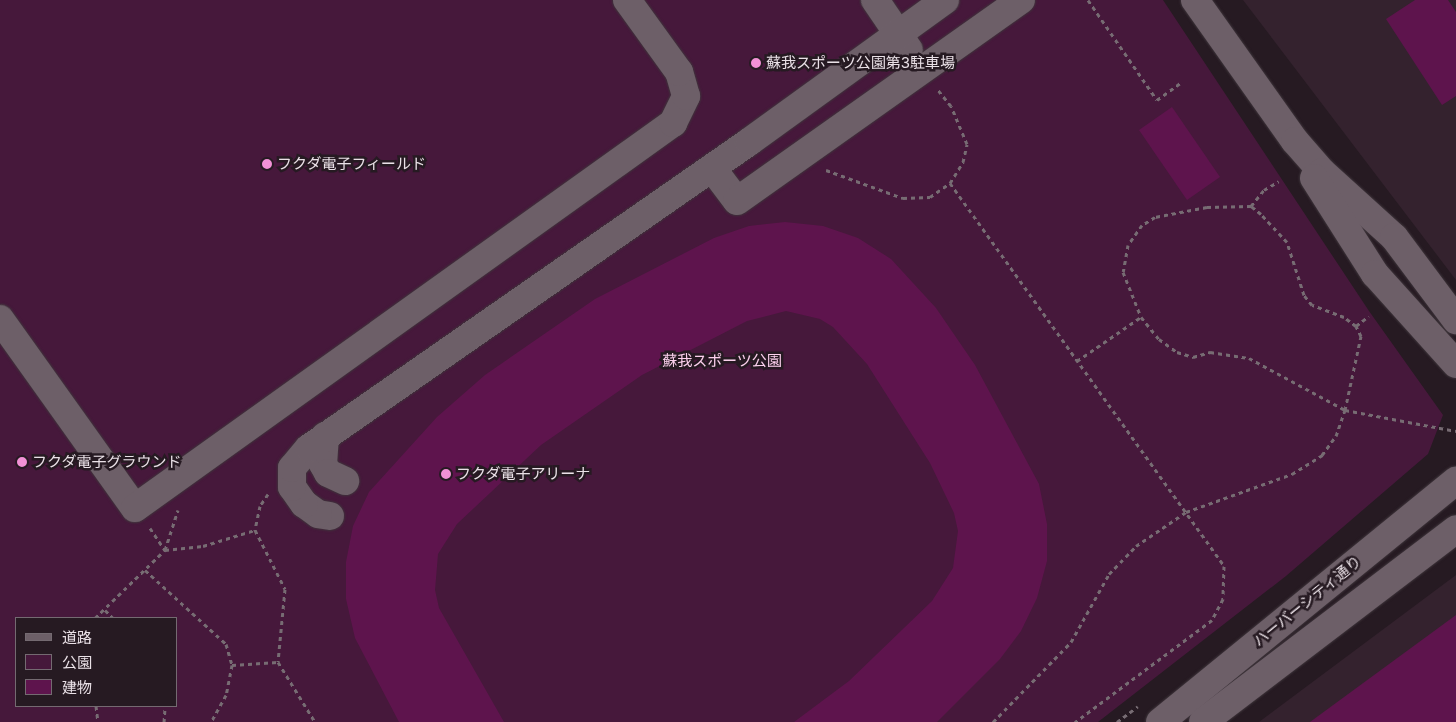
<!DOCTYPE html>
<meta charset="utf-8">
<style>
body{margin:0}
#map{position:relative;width:1456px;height:722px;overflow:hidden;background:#261a22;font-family:Inter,"Noto Sans JP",sans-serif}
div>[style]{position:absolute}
.built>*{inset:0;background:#34222e}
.green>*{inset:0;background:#46183b}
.building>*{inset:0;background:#5e144d}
.path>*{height:3px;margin-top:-1.5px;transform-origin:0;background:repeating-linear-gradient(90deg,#776c73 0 4px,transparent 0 8px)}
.roads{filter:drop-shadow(0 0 1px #3e353b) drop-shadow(0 0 1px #3e353b)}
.minor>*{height:28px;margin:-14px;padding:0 14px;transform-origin:14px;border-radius:14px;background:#6d5f68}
.dots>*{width:14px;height:14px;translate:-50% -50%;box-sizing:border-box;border:2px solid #261a22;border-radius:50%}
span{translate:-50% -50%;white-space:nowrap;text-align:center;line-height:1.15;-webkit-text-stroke:5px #261a22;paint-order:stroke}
.poi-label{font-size:15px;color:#eae1e7}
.left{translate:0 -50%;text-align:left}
.park-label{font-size:15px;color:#fcd0ed}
.street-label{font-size:15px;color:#eae1e7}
.legend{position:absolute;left:15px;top:617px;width:162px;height:90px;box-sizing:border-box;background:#261a22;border:1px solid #746a71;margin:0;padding:6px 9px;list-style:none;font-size:15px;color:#eae1e7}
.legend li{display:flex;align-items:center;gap:10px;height:25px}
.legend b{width:25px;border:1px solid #746a71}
</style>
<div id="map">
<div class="built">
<div style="clip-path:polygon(1243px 0,1456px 0,1456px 280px)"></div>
<div style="clip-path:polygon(1456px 575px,1456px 722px,1259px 722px)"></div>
</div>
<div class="green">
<div style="clip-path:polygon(evenodd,0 0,1163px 0,1369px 311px,1443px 415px,1428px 454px,1286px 576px,1098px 722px,0 722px,0 0,16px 618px,176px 618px,176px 706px,16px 706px,16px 618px)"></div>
</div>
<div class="building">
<div style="clip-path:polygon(1415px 0,1448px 0,1456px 12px,1456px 96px,1442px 105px,1386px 19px)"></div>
<div style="clip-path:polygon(1172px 107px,1220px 177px,1187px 200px,1139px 130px)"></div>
<div style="clip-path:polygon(785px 222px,823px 226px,858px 238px,891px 259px,936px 308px,975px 365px,1039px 484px,1047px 524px,1047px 561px,1037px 598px,1021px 631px,1000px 659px,937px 722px,794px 722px,849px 681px,932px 601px,953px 568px,958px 531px,954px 513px,930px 463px,867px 364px,833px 327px,820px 319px,786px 311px,747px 321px,642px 375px,541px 445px,457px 524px,438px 554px,435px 590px,439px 608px,504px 722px,399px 722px,355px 638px,346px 599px,346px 562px,353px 526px,369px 492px,437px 417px,485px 375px,595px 299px,714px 238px,749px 226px)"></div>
<div style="clip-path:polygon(1456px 615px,1456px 722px,1310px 722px)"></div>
</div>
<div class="path">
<div style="left:1088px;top:0;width:121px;rotate:55.4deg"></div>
<div style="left:1157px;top:100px;width:31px;rotate:-36deg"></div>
<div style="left:826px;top:170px;width:82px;rotate:20deg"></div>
<div style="left:903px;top:198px;width:27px;rotate:-2deg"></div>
<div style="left:930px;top:197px;width:24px;rotate:-35deg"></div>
<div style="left:950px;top:183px;width:25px;rotate:-58deg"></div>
<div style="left:963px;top:162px;width:18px;rotate:-77deg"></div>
<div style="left:967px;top:144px;width:41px;rotate:-112.8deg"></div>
<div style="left:951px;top:106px;width:21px;rotate:-129deg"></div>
<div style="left:950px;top:183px;width:471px;rotate:54.4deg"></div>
<div style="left:1224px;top:566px;width:33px;rotate:92deg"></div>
<div style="left:1223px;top:599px;width:24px;rotate:118deg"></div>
<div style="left:1212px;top:620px;width:171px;rotate:143.3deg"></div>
<div style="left:1251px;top:206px;width:21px;rotate:-51deg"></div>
<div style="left:1264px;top:190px;width:17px;rotate:-31deg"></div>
<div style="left:1356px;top:326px;width:16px;rotate:-38deg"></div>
<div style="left:1077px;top:361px;width:78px;rotate:-34.5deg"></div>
<div style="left:268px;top:494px;width:14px;rotate:124deg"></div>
<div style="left:260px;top:506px;width:25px;rotate:102deg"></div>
<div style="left:255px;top:530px;width:66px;rotate:63deg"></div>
<div style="left:285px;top:589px;width:73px;rotate:95.5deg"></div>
<div style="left:278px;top:662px;width:70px;rotate:58.3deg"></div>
<div style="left:150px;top:528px;width:27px;rotate:56deg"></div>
<div style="left:165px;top:550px;width:42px;rotate:-72deg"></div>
<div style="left:145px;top:570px;width:110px;rotate:42.4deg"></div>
<div style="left:226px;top:644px;width:22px;rotate:74deg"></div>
<div style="left:232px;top:665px;width:31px;rotate:101deg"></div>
<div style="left:226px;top:695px;width:31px;rotate:119deg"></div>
<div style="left:105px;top:610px;width:11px;rotate:45deg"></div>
<div style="left:95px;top:618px;width:98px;rotate:-44.2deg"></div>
<div style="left:165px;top:550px;width:38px;rotate:-6deg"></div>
<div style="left:203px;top:546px;width:54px;rotate:-17.1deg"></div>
<div style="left:232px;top:665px;width:46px;rotate:-3.7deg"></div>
<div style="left:96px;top:706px;width:16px;rotate:83deg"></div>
<div style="left:164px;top:722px;width:16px;rotate:-86deg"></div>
<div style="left:993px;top:722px;width:112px;rotate:-45.7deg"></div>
<div style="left:1071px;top:642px;width:78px;rotate:-60.8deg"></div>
<div style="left:1109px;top:574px;width:39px;rotate:-46deg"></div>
<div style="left:1136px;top:546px;width:60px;rotate:-34.2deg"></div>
<div style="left:1186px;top:512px;width:113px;rotate:-19.7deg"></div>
<div style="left:1292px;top:474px;width:36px;rotate:-32deg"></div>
<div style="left:1322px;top:455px;width:24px;rotate:-54deg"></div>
<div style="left:1336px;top:436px;width:28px;rotate:-71deg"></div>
<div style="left:1345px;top:410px;width:76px;rotate:-77.8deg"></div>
<div style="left:1361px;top:336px;width:11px;rotate:-117deg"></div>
<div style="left:1356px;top:326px;width:15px;rotate:-143deg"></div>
<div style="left:1344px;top:317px;width:34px;rotate:-159deg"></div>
<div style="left:1312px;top:305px;width:13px;rotate:-129deg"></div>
<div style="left:1304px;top:295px;width:56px;rotate:-107.8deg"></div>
<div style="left:1287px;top:242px;width:38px;rotate:-133deg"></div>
<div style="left:1261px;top:214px;width:13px;rotate:-141deg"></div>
<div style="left:1251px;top:206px;width:44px;rotate:178.7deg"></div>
<div style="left:1207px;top:207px;width:53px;rotate:169.1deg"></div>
<div style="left:1155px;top:217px;width:15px;rotate:148deg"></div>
<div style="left:1142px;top:225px;width:24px;rotate:125deg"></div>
<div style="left:1128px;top:245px;width:27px;rotate:100deg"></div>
<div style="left:1123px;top:272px;width:48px;rotate:68.2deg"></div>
<div style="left:1141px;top:317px;width:28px;rotate:51deg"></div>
<div style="left:1159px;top:339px;width:22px;rotate:36deg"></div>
<div style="left:1177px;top:352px;width:17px;rotate:17deg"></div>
<div style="left:1193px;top:357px;width:18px;rotate:-16deg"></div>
<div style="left:1210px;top:352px;width:39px;rotate:9deg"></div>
<div style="left:1249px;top:358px;width:109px;rotate:28.4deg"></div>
<div style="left:1345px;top:410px;width:113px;rotate:10.7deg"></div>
<div style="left:1117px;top:722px;width:26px;rotate:-37deg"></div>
</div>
<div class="roads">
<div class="minor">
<div style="left:875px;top:0;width:60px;rotate:55.8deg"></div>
<div style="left:1195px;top:0;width:173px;rotate:54.7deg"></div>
<div style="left:1295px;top:141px;width:41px;rotate:48.9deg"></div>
<div style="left:1322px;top:172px;width:97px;rotate:42.1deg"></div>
<div style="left:1394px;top:237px;width:104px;rotate:53.2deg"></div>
<div style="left:712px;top:168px;width:41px;rotate:52.9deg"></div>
<div style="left:737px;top:201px;width:348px;rotate:-35.3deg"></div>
<div style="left:1314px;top:178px;width:114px;rotate:57.6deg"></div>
<div style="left:1375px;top:274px;width:121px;rotate:48deg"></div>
<div style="left:0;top:319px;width:232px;rotate:54.5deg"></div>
<div style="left:135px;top:508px;width:662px;rotate:-35.59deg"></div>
<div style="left:673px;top:123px;width:30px;rotate:-64deg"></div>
<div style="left:686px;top:96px;width:25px;rotate:-106deg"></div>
<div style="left:679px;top:72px;width:89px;rotate:-125.8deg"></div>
<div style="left:325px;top:436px;width:28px;rotate:94deg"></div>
<div style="left:323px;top:464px;width:10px;rotate:61deg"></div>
<div style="left:328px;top:473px;width:19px;rotate:25deg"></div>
<div style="left:330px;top:516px;width:12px;rotate:-171deg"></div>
<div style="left:318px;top:514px;width:17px;rotate:-144deg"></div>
<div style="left:304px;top:504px;width:21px;rotate:-125deg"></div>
<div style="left:292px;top:487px;width:19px;rotate:-90deg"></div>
<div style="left:292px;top:468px;width:26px;rotate:-50deg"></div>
<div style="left:309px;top:448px;width:536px;rotate:-34.82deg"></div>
<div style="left:749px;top:142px;width:242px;rotate:-35.9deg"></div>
<div style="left:1160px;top:722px;width:382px;rotate:-39.2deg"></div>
<div style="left:1203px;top:722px;width:318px;rotate:-37.3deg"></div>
</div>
</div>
<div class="dots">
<div style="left:756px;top:63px;background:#f291d6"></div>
<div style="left:267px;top:164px;background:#f291d6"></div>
<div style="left:22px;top:462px;background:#f291d6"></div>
<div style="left:446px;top:474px;background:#f291d6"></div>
</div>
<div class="poi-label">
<span class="left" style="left:766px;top:63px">蘇我スポーツ公園第3駐車場</span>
<span class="left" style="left:277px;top:164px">フクダ電子フィールド</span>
<span class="left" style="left:32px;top:462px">フクダ電子グラウンド</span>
<span class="left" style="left:456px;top:474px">フクダ電子アリーナ</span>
</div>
<div class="park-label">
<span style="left:722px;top:361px">蘇我スポーツ公園</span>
</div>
<div class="street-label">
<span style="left:1307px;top:601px;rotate:-39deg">ハーバーシティ通り</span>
</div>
<ul class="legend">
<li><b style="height:6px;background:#6d5f68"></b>道路</li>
<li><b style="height:14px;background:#46183b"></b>公園</li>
<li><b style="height:14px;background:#5e144d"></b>建物</li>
</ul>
</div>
